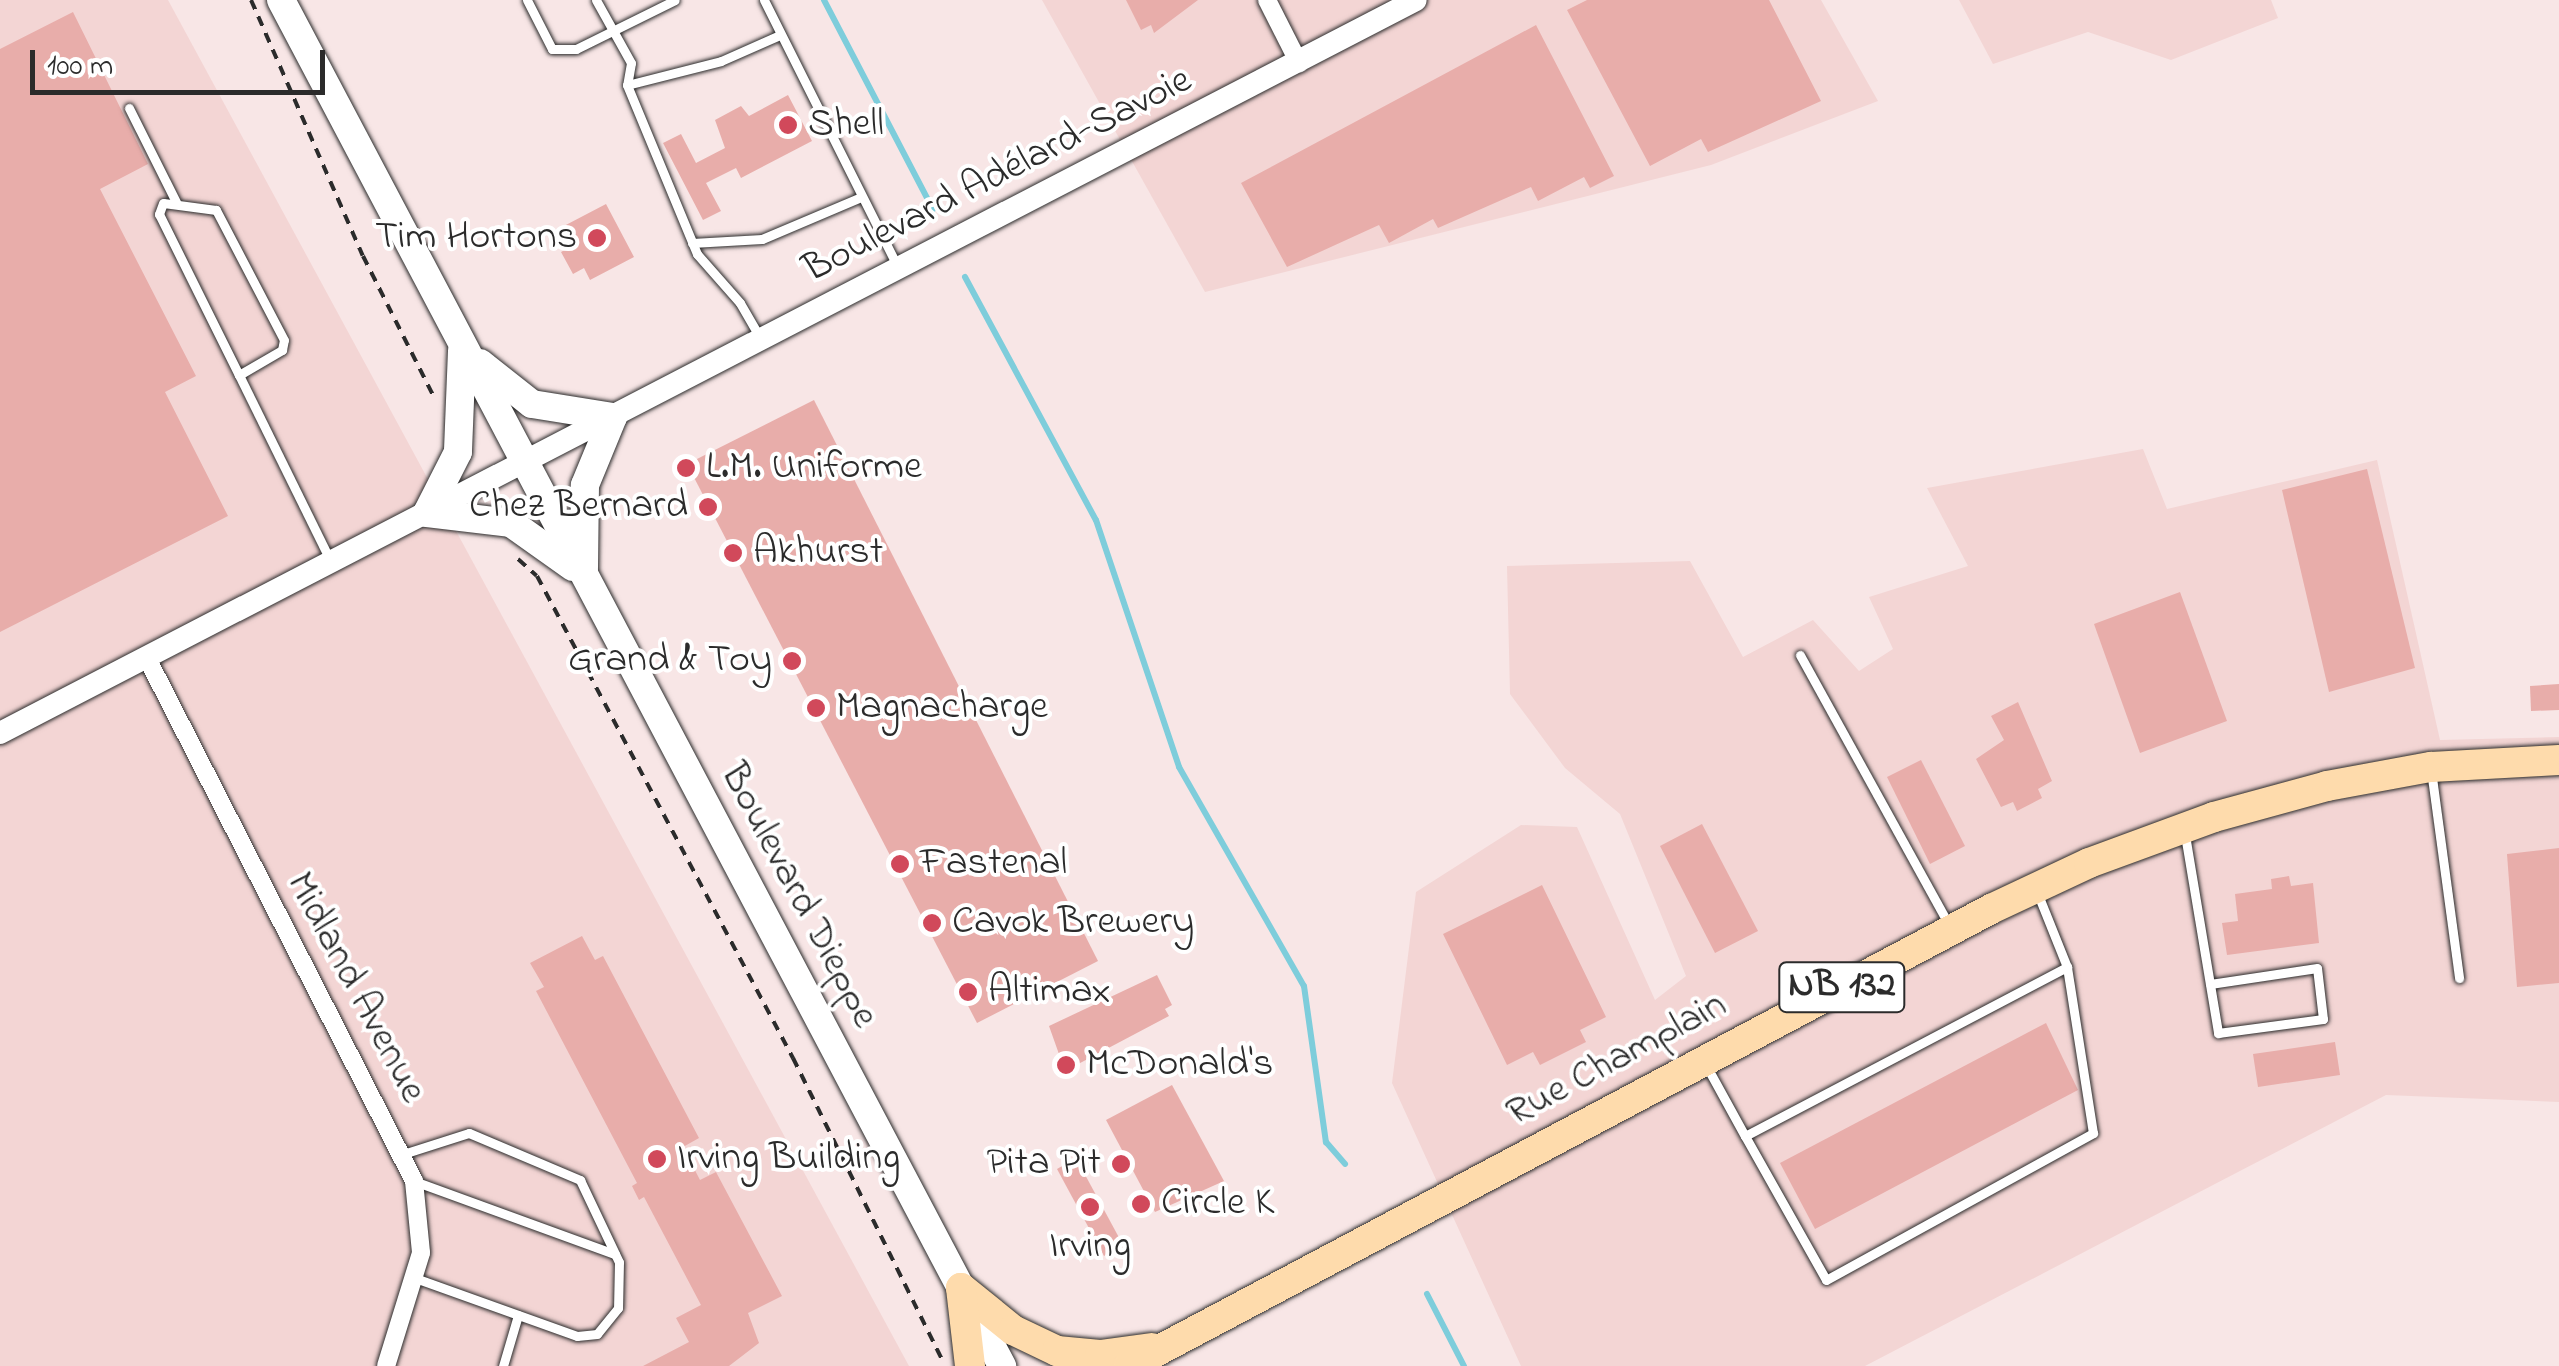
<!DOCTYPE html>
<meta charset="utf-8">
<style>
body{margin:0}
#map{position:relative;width:2559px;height:1366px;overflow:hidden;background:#f8e6e6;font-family:"Indie Flower",sans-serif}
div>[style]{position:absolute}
.built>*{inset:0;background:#f3d5d4}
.stream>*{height:6px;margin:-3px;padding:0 3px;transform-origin:3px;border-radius:3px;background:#7ecddb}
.building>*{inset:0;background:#e8adaa}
.path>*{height:4px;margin-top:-2px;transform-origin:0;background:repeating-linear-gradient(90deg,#2b2b2b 0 10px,transparent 0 18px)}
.roads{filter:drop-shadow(0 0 2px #2b2b2b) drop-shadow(0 0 2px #2b2b2b)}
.service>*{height:9px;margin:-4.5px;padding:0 4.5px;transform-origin:4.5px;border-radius:4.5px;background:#fff}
.minor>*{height:18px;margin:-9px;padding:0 9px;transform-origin:9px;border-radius:9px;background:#fff}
.tertiary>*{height:22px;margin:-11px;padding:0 11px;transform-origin:11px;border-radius:11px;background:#fff}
.secondary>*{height:28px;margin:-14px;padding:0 14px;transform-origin:14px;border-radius:14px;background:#fff}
.primary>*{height:30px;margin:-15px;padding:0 15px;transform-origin:15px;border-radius:15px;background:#fedbac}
.dots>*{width:28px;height:28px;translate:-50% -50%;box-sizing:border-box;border:5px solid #fff;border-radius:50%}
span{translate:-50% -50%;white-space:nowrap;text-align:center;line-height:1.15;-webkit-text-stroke:8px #fff;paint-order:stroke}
.shield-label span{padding:2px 8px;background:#fff;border:2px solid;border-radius:8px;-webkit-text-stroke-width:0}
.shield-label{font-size:38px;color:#2b2b2b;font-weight:700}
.poi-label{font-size:40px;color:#2b2b2b}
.left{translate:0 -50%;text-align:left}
.right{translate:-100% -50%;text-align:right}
.street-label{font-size:40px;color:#2b2b2b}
.scale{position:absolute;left:30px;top:50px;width:295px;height:45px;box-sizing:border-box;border:5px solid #2b2b2b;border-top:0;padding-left:12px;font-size:30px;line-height:35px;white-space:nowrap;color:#2b2b2b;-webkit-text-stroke:8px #fff;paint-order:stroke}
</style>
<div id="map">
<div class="built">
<div style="clip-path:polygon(0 0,168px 0,909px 1366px,0 1366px)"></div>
<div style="clip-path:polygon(1042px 0,1821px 0,1878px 101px,1711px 165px,1205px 292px)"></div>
<div style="clip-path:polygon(1959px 0,2271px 0,2278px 18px,2171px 60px,2088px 32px,1993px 64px)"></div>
<div style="clip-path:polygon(2143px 449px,2167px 509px,2377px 460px,2440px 740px,2559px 737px,2559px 1102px,2386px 1095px,1865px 1366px,1521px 1366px,1392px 1083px,1416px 892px,1521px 825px,1577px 827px,1655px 1000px,1686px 976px,1620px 814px,1565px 768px,1510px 694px,1507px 566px,1690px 561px,1743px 657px,1813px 620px,1859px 671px,1893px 649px,1869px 597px,1968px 566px,1927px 488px)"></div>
</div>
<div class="stream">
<div style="left:824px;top:0;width:236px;rotate:62.5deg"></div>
<div style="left:965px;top:277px;width:276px;rotate:61.7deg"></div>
<div style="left:1096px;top:520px;width:261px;rotate:71.4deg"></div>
<div style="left:1179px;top:767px;width:252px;rotate:60.3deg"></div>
<div style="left:1304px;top:986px;width:158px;rotate:82deg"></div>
<div style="left:1326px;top:1142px;width:29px;rotate:49deg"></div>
<div style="left:1427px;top:1294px;width:81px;rotate:62.8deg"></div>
</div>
<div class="building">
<div style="clip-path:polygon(1126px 0,1198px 0,1154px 33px,1151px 25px,1141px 30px)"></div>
<div style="clip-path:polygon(1587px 0,1769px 0,1821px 101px,1708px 152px,1701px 139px,1650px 166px,1567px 10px)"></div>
<div style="clip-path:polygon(73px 12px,148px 164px,100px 189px,196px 376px,165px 392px,228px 516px,0 632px,0 49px)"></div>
<div style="clip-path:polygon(1536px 25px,1614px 176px,1590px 188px,1584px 177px,1538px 201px,1531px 187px,1438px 228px,1433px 219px,1389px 243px,1379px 225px,1287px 267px,1241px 183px)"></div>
<div style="clip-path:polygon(788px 95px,812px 141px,741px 178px,736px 168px,706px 183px,721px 211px,703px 220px,663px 143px,681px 134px,696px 163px,725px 148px,715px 120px,741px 106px,749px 116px)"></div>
<div style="clip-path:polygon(606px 204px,634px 257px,590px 280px,584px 268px,573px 274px,561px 252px,572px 246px,562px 227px)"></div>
<div style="clip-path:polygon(814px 400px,1098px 961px,977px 1023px,687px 464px)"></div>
<div style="clip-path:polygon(2367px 469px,2415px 668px,2329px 692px,2282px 490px)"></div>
<div style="clip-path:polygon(2180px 592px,2227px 721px,2140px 753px,2094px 624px)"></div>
<div style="clip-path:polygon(2559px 684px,2559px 710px,2531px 711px,2530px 686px)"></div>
<div style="clip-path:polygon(2018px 702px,2052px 781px,2038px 789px,2042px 798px,2017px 811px,2013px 802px,2001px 807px,1976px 759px,2004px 740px,1991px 716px)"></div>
<div style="clip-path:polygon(1921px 760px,1965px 846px,1930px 864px,1887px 777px)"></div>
<div style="clip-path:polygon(1702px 824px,1758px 931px,1715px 953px,1660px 846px)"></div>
<div style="clip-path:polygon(2559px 848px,2559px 983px,2517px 987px,2507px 854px)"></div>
<div style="clip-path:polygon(2289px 876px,2291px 886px,2313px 883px,2319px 943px,2227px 955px,2222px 923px,2238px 921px,2235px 894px,2272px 889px,2271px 879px)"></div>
<div style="clip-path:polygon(1542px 885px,1606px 1017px,1580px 1030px,1586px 1042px,1540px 1065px,1533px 1052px,1507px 1065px,1443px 934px)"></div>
<div style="clip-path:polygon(582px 936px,595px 960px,603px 956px,699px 1138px,683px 1147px,700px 1180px,716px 1172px,782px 1296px,748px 1313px,759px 1343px,729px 1366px,643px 1366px,689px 1342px,676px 1318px,701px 1305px,644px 1197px,639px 1200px,632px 1186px,637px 1183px,536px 991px,544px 987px,530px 963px)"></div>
<div style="clip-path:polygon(1157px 975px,1172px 1005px,1165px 1009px,1169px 1016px,1065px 1071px,1049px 1026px)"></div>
<div style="clip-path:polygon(2046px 1023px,2078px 1090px,1815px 1229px,1780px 1163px)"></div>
<div style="clip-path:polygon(2335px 1042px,2340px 1075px,2258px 1087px,2253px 1054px)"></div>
<div style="clip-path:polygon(1172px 1085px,1224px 1181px,1155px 1212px,1106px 1120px)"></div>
<div style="clip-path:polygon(1076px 1158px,1123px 1245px,1104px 1256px,1057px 1169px)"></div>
</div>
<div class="path">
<div style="left:251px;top:0;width:279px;rotate:66.4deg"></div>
<div style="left:363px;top:256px;width:160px;rotate:63.3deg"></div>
<div style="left:518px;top:559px;width:25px;rotate:42deg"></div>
<div style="left:537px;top:576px;width:546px;rotate:62.03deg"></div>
<div style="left:793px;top:1058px;width:339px;rotate:63.7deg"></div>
</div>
<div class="roads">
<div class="service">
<div style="left:527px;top:0;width:55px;rotate:63deg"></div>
<div style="left:552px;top:49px;width:24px"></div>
<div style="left:576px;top:49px;width:110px;rotate:-26.3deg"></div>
<div style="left:596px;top:0;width:72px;rotate:60.9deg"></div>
<div style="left:631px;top:63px;width:22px;rotate:100deg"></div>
<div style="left:627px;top:85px;width:183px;rotate:67.5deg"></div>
<div style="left:697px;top:254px;width:65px;rotate:48.7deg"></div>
<div style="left:740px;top:303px;width:39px;rotate:60deg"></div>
<div style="left:764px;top:0;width:297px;rotate:63.4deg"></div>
<div style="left:627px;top:85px;width:97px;rotate:-14.3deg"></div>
<div style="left:721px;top:61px;width:64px;rotate:-23.8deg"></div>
<div style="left:129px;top:108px;width:105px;rotate:63.4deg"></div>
<div style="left:692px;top:243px;width:70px;rotate:-3.3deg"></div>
<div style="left:762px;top:239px;width:108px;rotate:-23deg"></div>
<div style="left:239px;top:375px;width:50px;rotate:-30.2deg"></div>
<div style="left:282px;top:350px;width:10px;rotate:-79deg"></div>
<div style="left:284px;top:340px;width:147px;rotate:-117.6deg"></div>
<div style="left:216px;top:210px;width:53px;rotate:-172.5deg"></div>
<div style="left:163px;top:203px;width:12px;rotate:110deg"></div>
<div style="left:159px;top:214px;width:180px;rotate:63.6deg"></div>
<div style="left:239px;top:375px;width:206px;rotate:63.8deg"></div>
<div style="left:1800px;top:655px;width:306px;rotate:61.1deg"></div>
<div style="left:2431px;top:770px;width:210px;rotate:82.3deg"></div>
<div style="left:2185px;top:835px;width:201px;rotate:80.5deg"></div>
<div style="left:2218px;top:1033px;width:106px;rotate:-7.6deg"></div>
<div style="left:2323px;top:1019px;width:51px;rotate:-96.7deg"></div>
<div style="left:2317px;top:968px;width:108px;rotate:171.5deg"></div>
<div style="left:1707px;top:1067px;width:79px;rotate:61.2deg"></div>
<div style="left:1745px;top:1136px;width:364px;rotate:-27.7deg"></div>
<div style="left:2067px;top:967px;width:81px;rotate:-111.8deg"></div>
<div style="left:1745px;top:1136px;width:165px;rotate:60.6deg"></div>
<div style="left:1826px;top:1280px;width:305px;rotate:-28.8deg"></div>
<div style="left:2093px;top:1133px;width:168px;rotate:-98.9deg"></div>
<div style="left:403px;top:1154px;width:69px;rotate:-17.7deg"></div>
<div style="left:469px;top:1133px;width:121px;rotate:22.9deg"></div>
<div style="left:580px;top:1180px;width:91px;rotate:64.6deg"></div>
<div style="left:619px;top:1262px;width:46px;rotate:91.2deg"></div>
<div style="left:618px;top:1308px;width:33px;rotate:129deg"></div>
<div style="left:597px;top:1334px;width:20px;rotate:174deg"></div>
<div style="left:577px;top:1336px;width:172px;rotate:-160.3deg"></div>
<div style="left:414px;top:1181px;width:214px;rotate:20deg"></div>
<div style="left:503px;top:1366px;width:53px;rotate:-73.6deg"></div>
</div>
<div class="minor">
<div style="left:1267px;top:0;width:71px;rotate:63.1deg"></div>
<div style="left:147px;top:658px;width:587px;rotate:62.95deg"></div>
<div style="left:414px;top:1181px;width:72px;rotate:84.4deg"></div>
<div style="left:421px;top:1253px;width:118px;rotate:107.2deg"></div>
</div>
<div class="tertiary">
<div style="left:0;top:733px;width:1594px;rotate:-27.37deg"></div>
</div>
<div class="secondary">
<div style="left:281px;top:0;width:1545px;rotate:62.17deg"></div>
<div style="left:462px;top:351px;width:101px;rotate:92.3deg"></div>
<div style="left:458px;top:452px;width:68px;rotate:116.9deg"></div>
<div style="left:427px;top:513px;width:85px;rotate:6.8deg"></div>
<div style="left:511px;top:523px;width:76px;rotate:35.4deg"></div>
<div style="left:480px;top:363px;width:66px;rotate:38.3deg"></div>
<div style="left:532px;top:404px;width:82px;rotate:9.1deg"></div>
<div style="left:613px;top:417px;width:74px;rotate:112.4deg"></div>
<div style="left:585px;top:485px;width:88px;rotate:90.7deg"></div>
</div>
<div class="primary">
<div style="left:961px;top:1288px;width:67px;rotate:38.9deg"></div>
<div style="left:1013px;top:1330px;width:49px;rotate:25.5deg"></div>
<div style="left:1057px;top:1351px;width:43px;rotate:5.3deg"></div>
<div style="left:1100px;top:1355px;width:52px;rotate:-7.7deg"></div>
<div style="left:961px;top:1288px;width:79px;rotate:83.4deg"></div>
<div style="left:1129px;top:1366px;width:976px;rotate:-27.93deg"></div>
<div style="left:1991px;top:909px;width:108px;rotate:-25.1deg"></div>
<div style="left:2089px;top:863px;width:133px;rotate:-20.2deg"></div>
<div style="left:2214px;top:817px;width:117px;rotate:-15.3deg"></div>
<div style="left:2327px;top:786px;width:106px;rotate:-10.4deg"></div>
<div style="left:2431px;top:767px;width:128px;rotate:-3.1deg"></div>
</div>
</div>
<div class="dots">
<div style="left:788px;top:125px;background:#d1495b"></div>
<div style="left:597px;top:238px;background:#d1495b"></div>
<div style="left:686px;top:468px;background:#d1495b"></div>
<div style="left:708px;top:507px;background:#d1495b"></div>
<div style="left:733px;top:553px;background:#d1495b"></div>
<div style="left:792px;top:661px;background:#d1495b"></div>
<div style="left:816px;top:708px;background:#d1495b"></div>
<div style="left:900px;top:864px;background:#d1495b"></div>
<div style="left:932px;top:923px;background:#d1495b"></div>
<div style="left:968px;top:992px;background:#d1495b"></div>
<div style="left:1066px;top:1065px;background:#d1495b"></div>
<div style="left:657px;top:1159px;background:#d1495b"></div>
<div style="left:1121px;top:1164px;background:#d1495b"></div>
<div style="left:1141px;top:1204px;background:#d1495b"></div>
<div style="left:1090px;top:1207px;background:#d1495b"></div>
</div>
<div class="shield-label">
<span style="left:1842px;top:987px">NB 132</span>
</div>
<div class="poi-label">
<span class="left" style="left:808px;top:125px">Shell</span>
<span class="right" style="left:577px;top:238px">Tim Hortons</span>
<span class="left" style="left:706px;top:468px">L.M. Uniforme</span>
<span class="right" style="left:688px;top:507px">Chez Bernard</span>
<span class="left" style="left:753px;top:553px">Akhurst</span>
<span class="right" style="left:772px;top:661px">Grand &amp; Toy</span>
<span class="left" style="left:836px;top:708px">Magnacharge</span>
<span class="left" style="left:920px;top:864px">Fastenal</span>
<span class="left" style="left:952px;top:923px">Cavok Brewery</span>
<span class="left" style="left:988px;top:992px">Altimax</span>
<span class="left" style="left:1086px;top:1065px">McDonald's</span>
<span class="left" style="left:677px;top:1159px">Irving Building</span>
<span class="right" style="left:1101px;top:1164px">Pita Pit</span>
<span class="left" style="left:1161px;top:1204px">Circle K</span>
<span style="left:1090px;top:1247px">Irving</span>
</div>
<div class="street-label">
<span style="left:998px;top:176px;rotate:-27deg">Boulevard Adélard-Savoie</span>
<span style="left:798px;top:896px;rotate:62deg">Boulevard Dieppe</span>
<span style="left:355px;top:988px;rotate:62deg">Midland Avenue</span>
<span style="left:1617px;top:1060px;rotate:-28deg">Rue Champlain</span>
</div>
<div class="scale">100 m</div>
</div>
